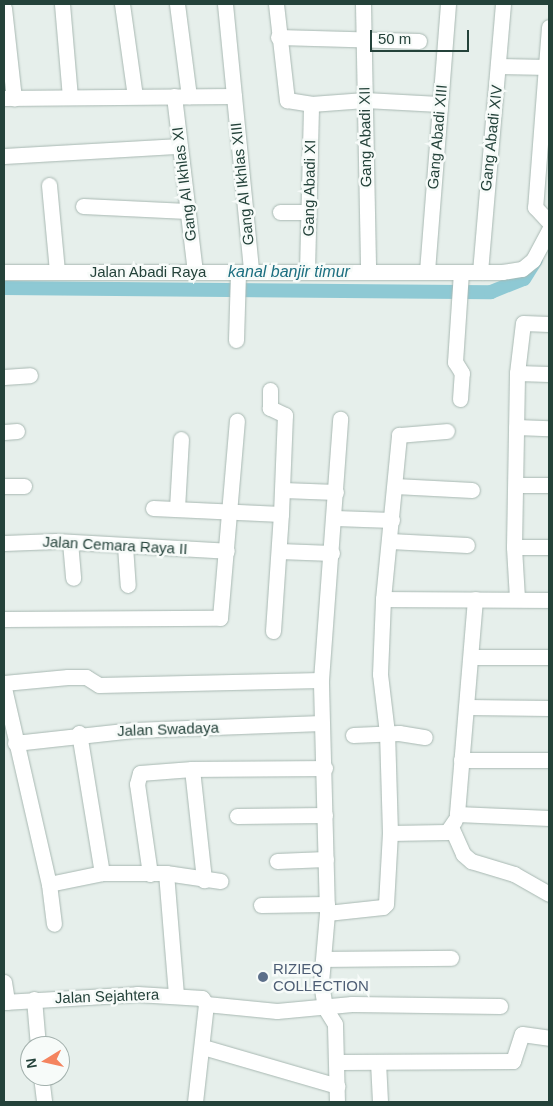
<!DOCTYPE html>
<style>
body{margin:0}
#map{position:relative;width:553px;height:1106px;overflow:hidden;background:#e6efeb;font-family:Helvetica,sans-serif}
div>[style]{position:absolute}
.canal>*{height:14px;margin:-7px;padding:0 7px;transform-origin:7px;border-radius:7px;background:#8ec9d4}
.roads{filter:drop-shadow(0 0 1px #a8b8b2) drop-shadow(0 0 1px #a8b8b2)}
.minor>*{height:15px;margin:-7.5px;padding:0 7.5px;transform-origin:7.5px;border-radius:7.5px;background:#fff}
.dots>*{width:14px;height:14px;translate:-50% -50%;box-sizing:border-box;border:2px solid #f7fbf9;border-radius:50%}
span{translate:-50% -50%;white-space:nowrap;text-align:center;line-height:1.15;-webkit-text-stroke:5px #f7fbf9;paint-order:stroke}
.street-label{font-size:15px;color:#24423a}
.service-label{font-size:15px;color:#4e5e75}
.left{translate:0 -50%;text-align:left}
.water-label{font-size:16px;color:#1c6f80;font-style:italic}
.frame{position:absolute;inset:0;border:5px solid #24423a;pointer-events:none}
.north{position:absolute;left:20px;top:1036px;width:50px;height:50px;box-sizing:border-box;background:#f7fbf9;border:1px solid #a3b1ad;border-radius:50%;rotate:261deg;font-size:14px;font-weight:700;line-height:20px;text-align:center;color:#24423a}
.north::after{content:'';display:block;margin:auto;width:18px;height:22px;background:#f4845f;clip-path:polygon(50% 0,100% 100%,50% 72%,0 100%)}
.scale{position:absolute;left:370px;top:30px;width:99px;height:22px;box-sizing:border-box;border:2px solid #24423a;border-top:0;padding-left:6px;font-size:15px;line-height:18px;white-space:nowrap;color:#24423a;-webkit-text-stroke:4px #f7fbf9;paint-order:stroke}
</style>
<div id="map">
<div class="canal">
<div style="left:4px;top:288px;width:487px;rotate:0.5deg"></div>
<div style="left:491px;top:292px;width:35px;rotate:-22deg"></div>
<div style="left:524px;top:279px;width:22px;rotate:-58deg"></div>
</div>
<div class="roads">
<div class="minor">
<div style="left:62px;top:4px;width:93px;rotate:85.1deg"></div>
<div style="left:122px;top:4px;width:93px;rotate:82deg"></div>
<div style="left:177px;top:4px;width:93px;rotate:82.6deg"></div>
<div style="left:225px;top:4px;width:268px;rotate:84.4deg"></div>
<div style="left:276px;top:4px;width:97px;rotate:83.5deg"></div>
<div style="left:287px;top:100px;width:24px;rotate:9deg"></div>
<div style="left:311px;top:104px;width:54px;rotate:-4.2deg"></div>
<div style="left:365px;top:100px;width:74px;rotate:3.1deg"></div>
<div style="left:363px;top:4px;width:267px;rotate:88.9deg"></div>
<div style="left:4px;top:8px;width:91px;rotate:83.7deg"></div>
<div style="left:549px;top:27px;width:181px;rotate:94.4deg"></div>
<div style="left:535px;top:207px;width:21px;rotate:47deg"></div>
<div style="left:278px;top:37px;width:141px;rotate:1.6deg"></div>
<div style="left:498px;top:66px;width:51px;rotate:1.1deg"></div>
<div style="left:174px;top:96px;width:177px;rotate:83.2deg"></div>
<div style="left:4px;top:98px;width:230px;rotate:-0.5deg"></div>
<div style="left:4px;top:156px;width:176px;rotate:-3.3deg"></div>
<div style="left:49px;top:185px;width:86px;rotate:84.7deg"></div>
<div style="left:83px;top:206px;width:104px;rotate:2.8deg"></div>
<div style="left:280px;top:212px;width:28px"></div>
<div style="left:307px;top:271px;width:167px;rotate:-88.6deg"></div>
<div style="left:427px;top:271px;width:268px;rotate:-85.5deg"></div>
<div style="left:4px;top:272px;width:498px"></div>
<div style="left:502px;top:272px;width:20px;rotate:-9deg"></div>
<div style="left:522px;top:269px;width:14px;rotate:-39deg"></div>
<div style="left:533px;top:260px;width:34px;rotate:-62deg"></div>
<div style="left:480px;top:272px;width:269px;rotate:-85.1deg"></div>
<div style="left:236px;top:340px;width:67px;rotate:-88.3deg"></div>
<div style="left:517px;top:373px;width:32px;rotate:2deg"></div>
<div style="left:4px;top:377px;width:26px;rotate:-4deg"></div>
<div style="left:460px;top:399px;width:26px;rotate:-86deg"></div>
<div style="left:462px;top:373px;width:13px;rotate:-122deg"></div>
<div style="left:455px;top:362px;width:90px;rotate:-86.2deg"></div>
<div style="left:516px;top:427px;width:33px;rotate:2deg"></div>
<div style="left:4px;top:432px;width:13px;rotate:-4deg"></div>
<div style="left:517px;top:485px;width:32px"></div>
<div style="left:4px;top:486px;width:20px"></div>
<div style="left:395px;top:486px;width:77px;rotate:3deg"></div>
<div style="left:283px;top:490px;width:53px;rotate:2.2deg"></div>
<div style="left:153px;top:508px;width:128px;rotate:2.7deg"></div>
<div style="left:281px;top:514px;width:99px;rotate:-87.7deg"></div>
<div style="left:285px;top:415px;width:17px;rotate:-155deg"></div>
<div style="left:270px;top:408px;width:18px;rotate:-90deg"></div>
<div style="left:177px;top:508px;width:69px;rotate:-86.7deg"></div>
<div style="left:335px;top:518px;width:57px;rotate:2deg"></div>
<div style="left:390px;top:541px;width:77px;rotate:3deg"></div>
<div style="left:70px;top:542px;width:36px;rotate:85deg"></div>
<div style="left:4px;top:543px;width:52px;rotate:-2.2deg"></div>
<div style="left:56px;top:541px;width:171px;rotate:3.3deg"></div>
<div style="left:125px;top:546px;width:39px;rotate:86deg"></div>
<div style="left:514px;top:547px;width:35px"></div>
<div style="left:279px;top:551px;width:53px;rotate:2.2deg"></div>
<div style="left:517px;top:598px;width:51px;rotate:-93.4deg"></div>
<div style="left:514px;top:547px;width:174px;rotate:-89deg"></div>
<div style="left:517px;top:373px;width:50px;rotate:-83.2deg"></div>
<div style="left:523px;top:323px;width:26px;rotate:2deg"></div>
<div style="left:383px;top:599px;width:166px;rotate:0.3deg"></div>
<div style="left:475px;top:599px;width:216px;rotate:94.8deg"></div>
<div style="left:457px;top:814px;width:92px;rotate:2.5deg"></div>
<div style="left:4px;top:619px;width:216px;rotate:-0.3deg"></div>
<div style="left:220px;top:618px;width:198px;rotate:-85.1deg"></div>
<div style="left:273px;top:631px;width:117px;rotate:-86.1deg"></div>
<div style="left:472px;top:657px;width:77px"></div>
<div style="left:4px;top:683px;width:64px;rotate:-5.4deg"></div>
<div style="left:68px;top:677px;width:18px"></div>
<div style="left:86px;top:677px;width:15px;rotate:32deg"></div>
<div style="left:99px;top:685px;width:222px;rotate:-1.3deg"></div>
<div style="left:4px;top:688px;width:201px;rotate:77.1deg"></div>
<div style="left:49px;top:884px;width:40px;rotate:82.9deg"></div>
<div style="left:467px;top:707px;width:82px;rotate:0.7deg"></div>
<div style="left:79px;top:733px;width:142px;rotate:80.7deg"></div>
<div style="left:353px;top:735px;width:46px;rotate:-2.5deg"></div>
<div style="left:399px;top:733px;width:26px;rotate:9deg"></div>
<div style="left:15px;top:743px;width:119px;rotate:-6.3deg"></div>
<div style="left:133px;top:730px;width:189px;rotate:-2.1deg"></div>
<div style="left:461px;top:760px;width:88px"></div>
<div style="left:192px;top:769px;width:112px;rotate:83.8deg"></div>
<div style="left:237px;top:816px;width:88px;rotate:-0.7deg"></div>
<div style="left:452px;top:829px;width:27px;rotate:66deg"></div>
<div style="left:463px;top:854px;width:11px;rotate:41deg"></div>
<div style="left:471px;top:861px;width:45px;rotate:16.8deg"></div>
<div style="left:514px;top:874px;width:40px;rotate:29.7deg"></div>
<div style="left:390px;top:833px;width:57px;rotate:-1deg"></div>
<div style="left:447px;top:832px;width:14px;rotate:-56deg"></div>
<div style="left:277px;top:861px;width:49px;rotate:-2.3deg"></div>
<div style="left:166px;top:873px;width:121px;rotate:85.3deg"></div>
<div style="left:150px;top:874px;width:91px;rotate:-98.2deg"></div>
<div style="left:137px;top:784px;width:11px;rotate:-75deg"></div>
<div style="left:140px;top:773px;width:52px;rotate:-4.4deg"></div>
<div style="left:192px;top:769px;width:133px;rotate:-0.4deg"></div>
<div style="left:49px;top:884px;width:54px;rotate:-11.7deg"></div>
<div style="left:102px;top:873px;width:64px"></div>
<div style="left:166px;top:873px;width:55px;rotate:8.4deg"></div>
<div style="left:261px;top:905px;width:66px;rotate:-0.9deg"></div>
<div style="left:327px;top:913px;width:56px;rotate:-6.1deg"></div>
<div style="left:383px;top:907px;width:4px;rotate:-45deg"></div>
<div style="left:386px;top:904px;width:71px;rotate:-86.8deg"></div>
<div style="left:390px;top:833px;width:100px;rotate:-91.7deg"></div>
<div style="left:387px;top:733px;width:59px;rotate:-96.8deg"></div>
<div style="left:380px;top:674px;width:75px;rotate:-87.7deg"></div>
<div style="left:383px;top:599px;width:165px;rotate:-84.4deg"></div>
<div style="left:399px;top:435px;width:48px;rotate:-4.8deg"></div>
<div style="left:325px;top:959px;width:126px;rotate:-0.5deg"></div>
<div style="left:4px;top:982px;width:20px;rotate:81deg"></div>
<div style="left:34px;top:999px;width:47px;rotate:85.1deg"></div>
<div style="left:4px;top:1002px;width:133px;rotate:-3.4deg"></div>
<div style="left:137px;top:994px;width:65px;rotate:3.5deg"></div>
<div style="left:202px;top:998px;width:7px;rotate:56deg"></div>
<div style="left:206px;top:1004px;width:99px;rotate:96.4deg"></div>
<div style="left:206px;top:1004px;width:71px;rotate:5.6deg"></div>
<div style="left:277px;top:1011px;width:75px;rotate:-5.3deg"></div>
<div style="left:352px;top:1004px;width:148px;rotate:0.8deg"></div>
<div style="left:203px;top:1047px;width:140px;rotate:16.2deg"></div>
<div style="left:338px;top:1062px;width:175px;rotate:-0.3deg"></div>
<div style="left:513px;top:1061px;width:28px;rotate:-72deg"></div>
<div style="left:522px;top:1034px;width:27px;rotate:8deg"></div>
<div style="left:378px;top:1062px;width:40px;rotate:87.1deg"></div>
<div style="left:41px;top:1076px;width:26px;rotate:83deg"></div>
<div style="left:337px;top:1102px;width:78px;rotate:-91.5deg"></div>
<div style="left:335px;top:1024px;width:19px;rotate:-122deg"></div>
<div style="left:325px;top:1008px;width:26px;rotate:-99deg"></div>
<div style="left:321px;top:982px;width:69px;rotate:-85deg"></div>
<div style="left:327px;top:913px;width:233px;rotate:-91.5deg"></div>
<div style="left:321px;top:680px;width:262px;rotate:-85.8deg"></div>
</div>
</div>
<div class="dots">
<div style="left:263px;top:977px;background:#5c6f8a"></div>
</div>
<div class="street-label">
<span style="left:365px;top:137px;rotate:-91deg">Gang Abadi XII</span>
<span style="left:437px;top:137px;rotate:-85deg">Gang Abadi XIII</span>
<span style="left:491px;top:138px;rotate:-84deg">Gang Abadi XIV</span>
<span style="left:184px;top:184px;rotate:-97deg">Gang Al Ikhlas XI</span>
<span style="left:242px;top:184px;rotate:-96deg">Gang Al Ikhlas XIII</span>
<span style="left:309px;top:188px;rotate:-89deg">Gang Abadi XI</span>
<span style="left:148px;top:272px">Jalan Abadi Raya</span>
<span style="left:115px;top:545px;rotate:3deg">Jalan Cemara Raya II</span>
<span style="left:168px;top:729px;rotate:-2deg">Jalan Swadaya</span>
<span style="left:107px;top:996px;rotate:-2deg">Jalan Sejahtera</span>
</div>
<div class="service-label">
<span class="left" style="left:273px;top:977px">RIZIEQ<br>COLLECTION</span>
</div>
<div class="water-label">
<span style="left:289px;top:272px">kanal banjir timur</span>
</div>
<div class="frame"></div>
<div class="north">N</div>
<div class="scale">50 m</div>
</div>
